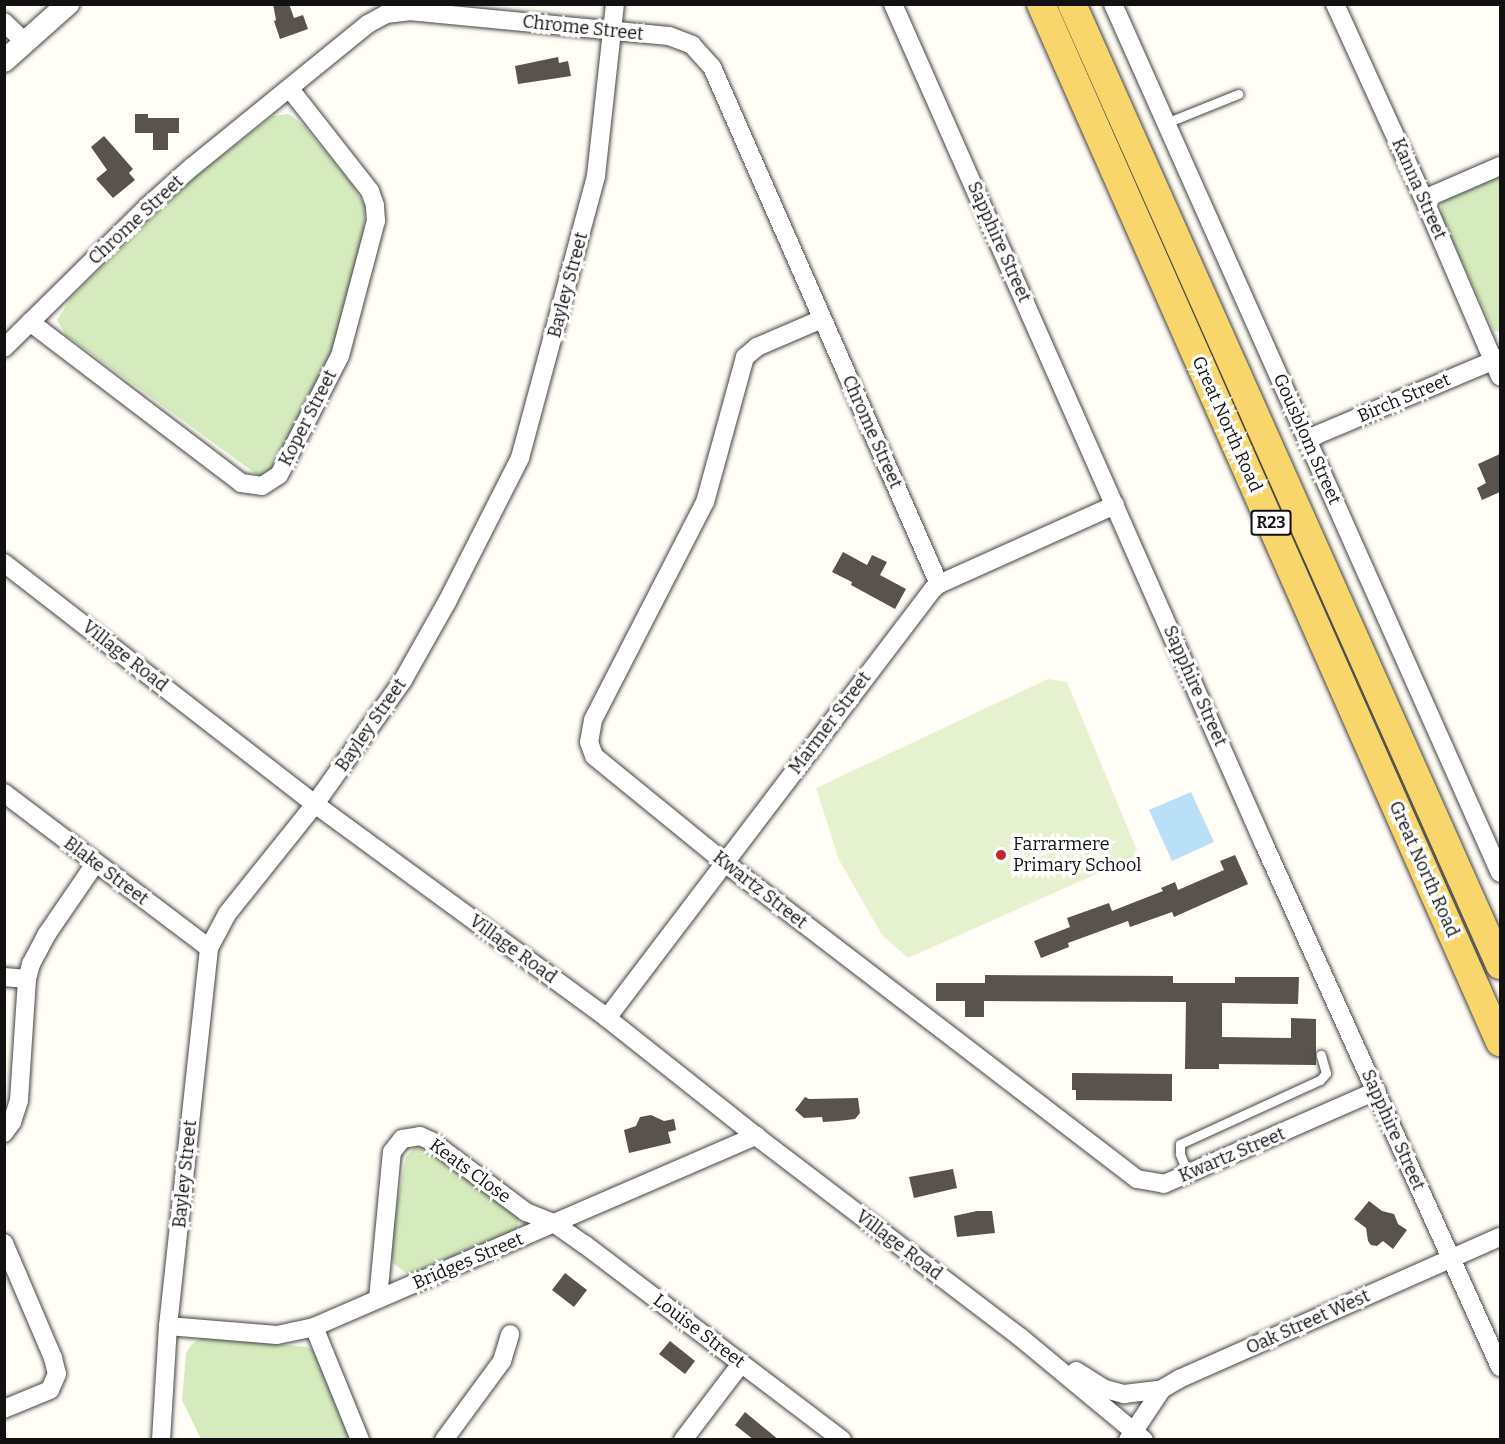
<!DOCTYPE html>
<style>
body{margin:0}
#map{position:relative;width:1505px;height:1444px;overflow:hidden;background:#fffdf5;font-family:Bitter,serif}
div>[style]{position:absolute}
.green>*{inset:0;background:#d5ebbd}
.pitch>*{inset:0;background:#e6f2cf}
.water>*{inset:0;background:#b9e0f7}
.building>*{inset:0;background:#5a524d}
.roads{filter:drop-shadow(0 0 2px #444) drop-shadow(0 0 2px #444)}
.service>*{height:9px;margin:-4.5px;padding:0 4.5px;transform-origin:4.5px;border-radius:4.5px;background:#fff}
.minor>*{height:18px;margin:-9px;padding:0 9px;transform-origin:9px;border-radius:9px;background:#fff}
.tertiary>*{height:22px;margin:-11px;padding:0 11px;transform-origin:11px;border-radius:11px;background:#fff}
.primary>*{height:28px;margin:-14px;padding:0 14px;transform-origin:14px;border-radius:14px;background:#f9d66b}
.dots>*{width:16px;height:16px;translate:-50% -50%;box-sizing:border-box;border:3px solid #fff;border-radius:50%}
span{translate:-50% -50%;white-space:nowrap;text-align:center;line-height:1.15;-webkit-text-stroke:6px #fff;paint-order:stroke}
.shield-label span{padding:2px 4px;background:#fff;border:2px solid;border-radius:4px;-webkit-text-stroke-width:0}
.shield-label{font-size:16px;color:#111;font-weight:700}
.street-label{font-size:18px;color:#111}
.poi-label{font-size:18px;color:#111}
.left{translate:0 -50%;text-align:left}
.frame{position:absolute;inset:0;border:6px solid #111;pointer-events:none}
</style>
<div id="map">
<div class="green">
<div style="clip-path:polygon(289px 114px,303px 125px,351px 183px,365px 206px,364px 229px,334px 354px,282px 467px,260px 477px,66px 335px,57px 320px,71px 298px,190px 181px,273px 116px)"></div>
<div style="clip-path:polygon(1500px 169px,1500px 332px,1494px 331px,1441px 215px,1442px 199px)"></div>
<div style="clip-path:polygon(427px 1145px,519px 1218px,517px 1229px,510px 1236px,411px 1277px,393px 1263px,389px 1247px,406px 1157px,414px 1148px)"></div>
<div style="clip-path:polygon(211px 1337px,307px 1347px,320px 1352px,359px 1439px,201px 1439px,182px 1400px,186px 1353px,192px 1344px,202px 1338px)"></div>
</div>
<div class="pitch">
<div style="clip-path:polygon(1048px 679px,1067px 682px,1139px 855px,908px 958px,882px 935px,839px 860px,816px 788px)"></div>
</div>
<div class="water">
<div style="clip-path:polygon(1191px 792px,1214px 842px,1172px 861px,1149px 810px)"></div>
</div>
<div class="building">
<div style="clip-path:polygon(273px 4px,289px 4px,294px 18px,303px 15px,308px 29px,280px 39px,274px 21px,276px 20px)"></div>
<div style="clip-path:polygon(558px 57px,559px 63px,568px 61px,571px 76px,518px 84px,515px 66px)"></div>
<div style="clip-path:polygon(135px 114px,148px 114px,148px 118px,179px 118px,179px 133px,168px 133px,168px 150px,153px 150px,153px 133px,135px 133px)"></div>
<div style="clip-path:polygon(104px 136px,133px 169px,129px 173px,135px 180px,113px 198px,96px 179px,107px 170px,91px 147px)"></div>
<div style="clip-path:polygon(1500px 454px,1500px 492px,1482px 500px,1477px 488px,1486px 483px,1478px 464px)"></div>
<div style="clip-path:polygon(843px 552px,867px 565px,872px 555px,887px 562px,880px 575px,906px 589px,895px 609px,851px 585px,852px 582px,832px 572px)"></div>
<div style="clip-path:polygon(1235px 855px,1248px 884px,1174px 917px,1172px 912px,1130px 927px,1128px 921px,1068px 943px,1069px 947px,1041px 958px,1034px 941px,1070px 927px,1067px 918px,1109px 903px,1112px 911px,1163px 891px,1161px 888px,1175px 882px,1178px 890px,1224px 870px,1220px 861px)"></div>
<div style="clip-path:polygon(985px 975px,1173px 976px,1173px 983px,1235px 983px,1235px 977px,1299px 977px,1298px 1004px,1222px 1003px,1222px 1037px,1291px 1038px,1291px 1018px,1316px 1019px,1316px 1065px,1219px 1064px,1219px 1069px,1185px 1069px,1186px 1002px,984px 1001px,984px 1017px,965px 1017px,965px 1001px,936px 1001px,936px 983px,985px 983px)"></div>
<div style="clip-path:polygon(1072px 1073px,1172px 1074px,1172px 1101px,1076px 1100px,1076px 1090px,1072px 1090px)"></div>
<div style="clip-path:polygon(805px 1097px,809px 1099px,858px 1098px,860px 1113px,855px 1119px,838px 1121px,823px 1122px,822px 1117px,804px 1118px,795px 1110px)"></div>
<div style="clip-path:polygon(651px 1115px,664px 1121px,674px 1119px,676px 1130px,668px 1132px,671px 1143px,629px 1153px,624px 1130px,636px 1126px,640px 1117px)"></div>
<div style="clip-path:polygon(953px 1169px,957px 1188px,914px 1198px,909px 1177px)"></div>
<div style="clip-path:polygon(1369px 1201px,1382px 1211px,1394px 1214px,1398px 1224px,1407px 1230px,1393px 1249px,1383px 1241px,1377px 1246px,1371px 1245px,1368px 1241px,1366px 1228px,1354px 1219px)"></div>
<div style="clip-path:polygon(977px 1211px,992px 1211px,995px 1233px,957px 1237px,954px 1216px)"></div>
<div style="clip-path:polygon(565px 1273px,587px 1290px,574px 1307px,552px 1290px)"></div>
<div style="clip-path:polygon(670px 1341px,695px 1361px,685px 1374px,659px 1354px)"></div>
<div style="clip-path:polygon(745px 1412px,779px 1440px,754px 1440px,735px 1425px)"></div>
</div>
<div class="roads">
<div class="service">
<div style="left:1166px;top:123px;width:78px;rotate:-21.9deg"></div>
<div style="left:1188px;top:1174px;width:22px;rotate:-112deg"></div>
<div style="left:1180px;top:1154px;width:10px;rotate:-90deg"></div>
<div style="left:1180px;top:1144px;width:154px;rotate:-24.6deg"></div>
<div style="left:1320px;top:1080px;width:9px;rotate:-49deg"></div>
<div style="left:1326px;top:1073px;width:19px;rotate:-106deg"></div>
</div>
<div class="minor">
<div style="left:893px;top:4px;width:918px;rotate:66.17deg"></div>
<div style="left:1264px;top:844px;width:574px;rotate:65.71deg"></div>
<div style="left:1113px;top:4px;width:951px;rotate:65.99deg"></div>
<div style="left:1335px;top:4px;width:214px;rotate:65.5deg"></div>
<div style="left:1424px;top:199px;width:193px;rotate:66.8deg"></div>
<div style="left:4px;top:22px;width:29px;rotate:44deg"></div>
<div style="left:1424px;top:199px;width:83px;rotate:-23.5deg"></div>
<div style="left:822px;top:319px;width:71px;rotate:156.7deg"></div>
<div style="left:757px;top:347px;width:16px;rotate:140deg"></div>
<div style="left:745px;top:357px;width:150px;rotate:105.4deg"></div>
<div style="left:705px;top:502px;width:245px;rotate:117.2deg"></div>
<div style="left:593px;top:720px;width:22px;rotate:100deg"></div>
<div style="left:589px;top:742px;width:15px;rotate:70deg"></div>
<div style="left:594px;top:756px;width:169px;rotate:39.2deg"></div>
<div style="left:725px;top:863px;width:519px;rotate:37.49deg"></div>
<div style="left:1137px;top:1179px;width:27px;rotate:10deg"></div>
<div style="left:1164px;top:1184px;width:232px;rotate:-23.7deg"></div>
<div style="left:30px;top:322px;width:265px;rotate:37.3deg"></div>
<div style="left:241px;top:483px;width:21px;rotate:8deg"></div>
<div style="left:262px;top:486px;width:20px;rotate:-33deg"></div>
<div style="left:279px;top:475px;width:134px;rotate:-62.9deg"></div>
<div style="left:340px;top:356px;width:140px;rotate:-75.1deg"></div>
<div style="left:376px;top:221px;width:16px;rotate:-94deg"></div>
<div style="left:375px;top:205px;width:15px;rotate:-110deg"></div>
<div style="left:370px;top:191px;width:130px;rotate:-128.1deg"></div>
<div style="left:4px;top:348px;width:202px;rotate:-44.6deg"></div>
<div style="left:148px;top:206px;width:59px;rotate:-41.6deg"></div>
<div style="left:192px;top:167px;width:227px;rotate:-39.1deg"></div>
<div style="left:368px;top:24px;width:21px;rotate:-29deg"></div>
<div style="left:386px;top:14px;width:23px;rotate:-7deg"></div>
<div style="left:409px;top:11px;width:261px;rotate:5.5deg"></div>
<div style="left:669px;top:36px;width:25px;rotate:21deg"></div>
<div style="left:692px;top:45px;width:30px;rotate:48deg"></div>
<div style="left:712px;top:67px;width:565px;rotate:66.3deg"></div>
<div style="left:1307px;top:439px;width:209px;rotate:-22.8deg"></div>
<div style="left:4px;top:563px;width:393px;rotate:37.8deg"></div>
<div style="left:315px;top:804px;width:362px;rotate:36.2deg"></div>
<div style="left:607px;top:1018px;width:190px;rotate:38.4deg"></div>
<div style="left:756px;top:1136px;width:332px;rotate:37.3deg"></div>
<div style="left:1020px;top:1337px;width:161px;rotate:39.7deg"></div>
<div style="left:4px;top:793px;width:257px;rotate:37.1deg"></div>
<div style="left:4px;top:977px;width:23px;rotate:5deg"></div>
<div style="left:607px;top:1018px;width:539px;rotate:-52.77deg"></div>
<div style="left:933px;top:589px;width:8px;rotate:-40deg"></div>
<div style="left:939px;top:584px;width:193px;rotate:-24.2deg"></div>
<div style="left:4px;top:1133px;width:14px;rotate:-54deg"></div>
<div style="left:12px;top:1122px;width:23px;rotate:-72deg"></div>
<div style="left:19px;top:1100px;width:121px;rotate:-86.2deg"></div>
<div style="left:27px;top:979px;width:16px;rotate:-75deg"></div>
<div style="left:31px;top:964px;width:34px;rotate:-62deg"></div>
<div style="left:47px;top:934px;width:85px;rotate:-55.6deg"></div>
<div style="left:4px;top:1243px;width:125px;rotate:66.9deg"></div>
<div style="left:53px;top:1358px;width:16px;rotate:76deg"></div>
<div style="left:57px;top:1374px;width:17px;rotate:114deg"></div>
<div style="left:50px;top:1390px;width:50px;rotate:157.6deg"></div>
<div style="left:378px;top:1299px;width:148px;rotate:-84.6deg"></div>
<div style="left:392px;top:1152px;width:16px;rotate:-52deg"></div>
<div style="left:402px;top:1139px;width:18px;rotate:-9deg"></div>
<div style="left:420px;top:1136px;width:12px;rotate:24deg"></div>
<div style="left:431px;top:1141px;width:119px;rotate:36.8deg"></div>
<div style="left:526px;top:1212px;width:31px;rotate:22deg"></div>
<div style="left:555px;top:1224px;width:35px;rotate:35deg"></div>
<div style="left:584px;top:1244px;width:324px;rotate:37.2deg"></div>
<div style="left:168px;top:1326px;width:109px;rotate:4.7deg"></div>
<div style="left:277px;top:1335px;width:38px;rotate:-12deg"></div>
<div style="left:314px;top:1327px;width:482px;rotate:-23.4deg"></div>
<div style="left:314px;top:1327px;width:122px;rotate:67.8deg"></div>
<div style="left:1076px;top:1371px;width:34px;rotate:32deg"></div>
<div style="left:1105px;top:1389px;width:20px;rotate:15deg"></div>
<div style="left:1124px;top:1394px;width:38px;rotate:-7deg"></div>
<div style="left:161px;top:1440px;width:114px;rotate:-86.5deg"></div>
<div style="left:168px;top:1326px;width:380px;rotate:-83.8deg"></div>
<div style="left:209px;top:948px;width:38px;rotate:-62deg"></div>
<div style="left:227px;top:914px;width:141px;rotate:-51.3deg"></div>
<div style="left:315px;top:804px;width:152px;rotate:-54.6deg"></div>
<div style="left:403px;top:680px;width:90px;rotate:-60.6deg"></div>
<div style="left:447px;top:602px;width:161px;rotate:-63.1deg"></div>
<div style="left:520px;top:458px;width:292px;rotate:-74.9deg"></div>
<div style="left:596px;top:176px;width:173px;rotate:-83.7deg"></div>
<div style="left:444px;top:1440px;width:98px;rotate:-53.7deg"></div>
<div style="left:502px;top:1361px;width:28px;rotate:-73deg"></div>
<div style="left:683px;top:1440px;width:96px;rotate:-52.7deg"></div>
<div style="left:1128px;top:1440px;width:61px;rotate:-56.3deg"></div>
<div style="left:1162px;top:1389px;width:20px;rotate:-30deg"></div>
<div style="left:1179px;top:1379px;width:351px;rotate:-23.9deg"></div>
</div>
<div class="tertiary">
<div style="left:4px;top:61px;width:86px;rotate:-41.7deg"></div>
</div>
<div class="primary">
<div style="left:1041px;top:4px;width:1135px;rotate:66.15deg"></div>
<div style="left:1072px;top:4px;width:1052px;rotate:65.99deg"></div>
</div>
</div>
<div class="dots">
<div style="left:1001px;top:855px;background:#c4262e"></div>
</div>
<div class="shield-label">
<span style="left:1271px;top:523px">R23</span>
</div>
<div class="street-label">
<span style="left:583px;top:28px;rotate:6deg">Chrome Street</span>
<span style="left:1419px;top:189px;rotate:66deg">Kanna Street</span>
<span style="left:136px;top:220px;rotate:-43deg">Chrome Street</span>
<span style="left:999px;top:242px;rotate:66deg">Sapphire Street</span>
<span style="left:568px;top:285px;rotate:-75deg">Bayley Street</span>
<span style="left:1404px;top:398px;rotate:-23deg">Birch Street</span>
<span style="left:308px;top:418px;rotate:-63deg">Koper Street</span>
<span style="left:1227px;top:424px;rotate:66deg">Great North Road</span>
<span style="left:872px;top:432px;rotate:66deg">Chrome Street</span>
<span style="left:1307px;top:439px;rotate:66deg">Gousblom Street</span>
<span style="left:125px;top:656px;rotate:38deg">Village Road</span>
<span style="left:1195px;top:686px;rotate:66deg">Sapphire Street</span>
<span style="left:830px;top:723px;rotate:-53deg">Marmer Street</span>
<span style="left:371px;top:725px;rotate:-55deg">Bayley Street</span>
<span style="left:1424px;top:869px;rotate:66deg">Great North Road</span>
<span style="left:106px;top:871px;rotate:37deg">Blake Street</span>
<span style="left:760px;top:890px;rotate:38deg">Kwartz Street</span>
<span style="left:513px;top:949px;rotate:36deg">Village Road</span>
<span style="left:1393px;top:1130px;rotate:66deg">Sapphire Street</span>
<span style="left:1232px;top:1155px;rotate:-23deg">Kwartz Street</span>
<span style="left:470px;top:1171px;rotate:36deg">Keats Close</span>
<span style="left:185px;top:1174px;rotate:-84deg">Bayley Street</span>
<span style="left:899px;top:1245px;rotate:37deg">Village Road</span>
<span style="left:468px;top:1261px;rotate:-23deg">Bridges Street</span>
<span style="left:1308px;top:1322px;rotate:-24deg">Oak Street West</span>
<span style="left:699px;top:1331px;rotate:37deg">Louise Street</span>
</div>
<div class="poi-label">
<span class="left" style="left:1013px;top:855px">Farrarmere<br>Primary School</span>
</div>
<div class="frame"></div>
</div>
